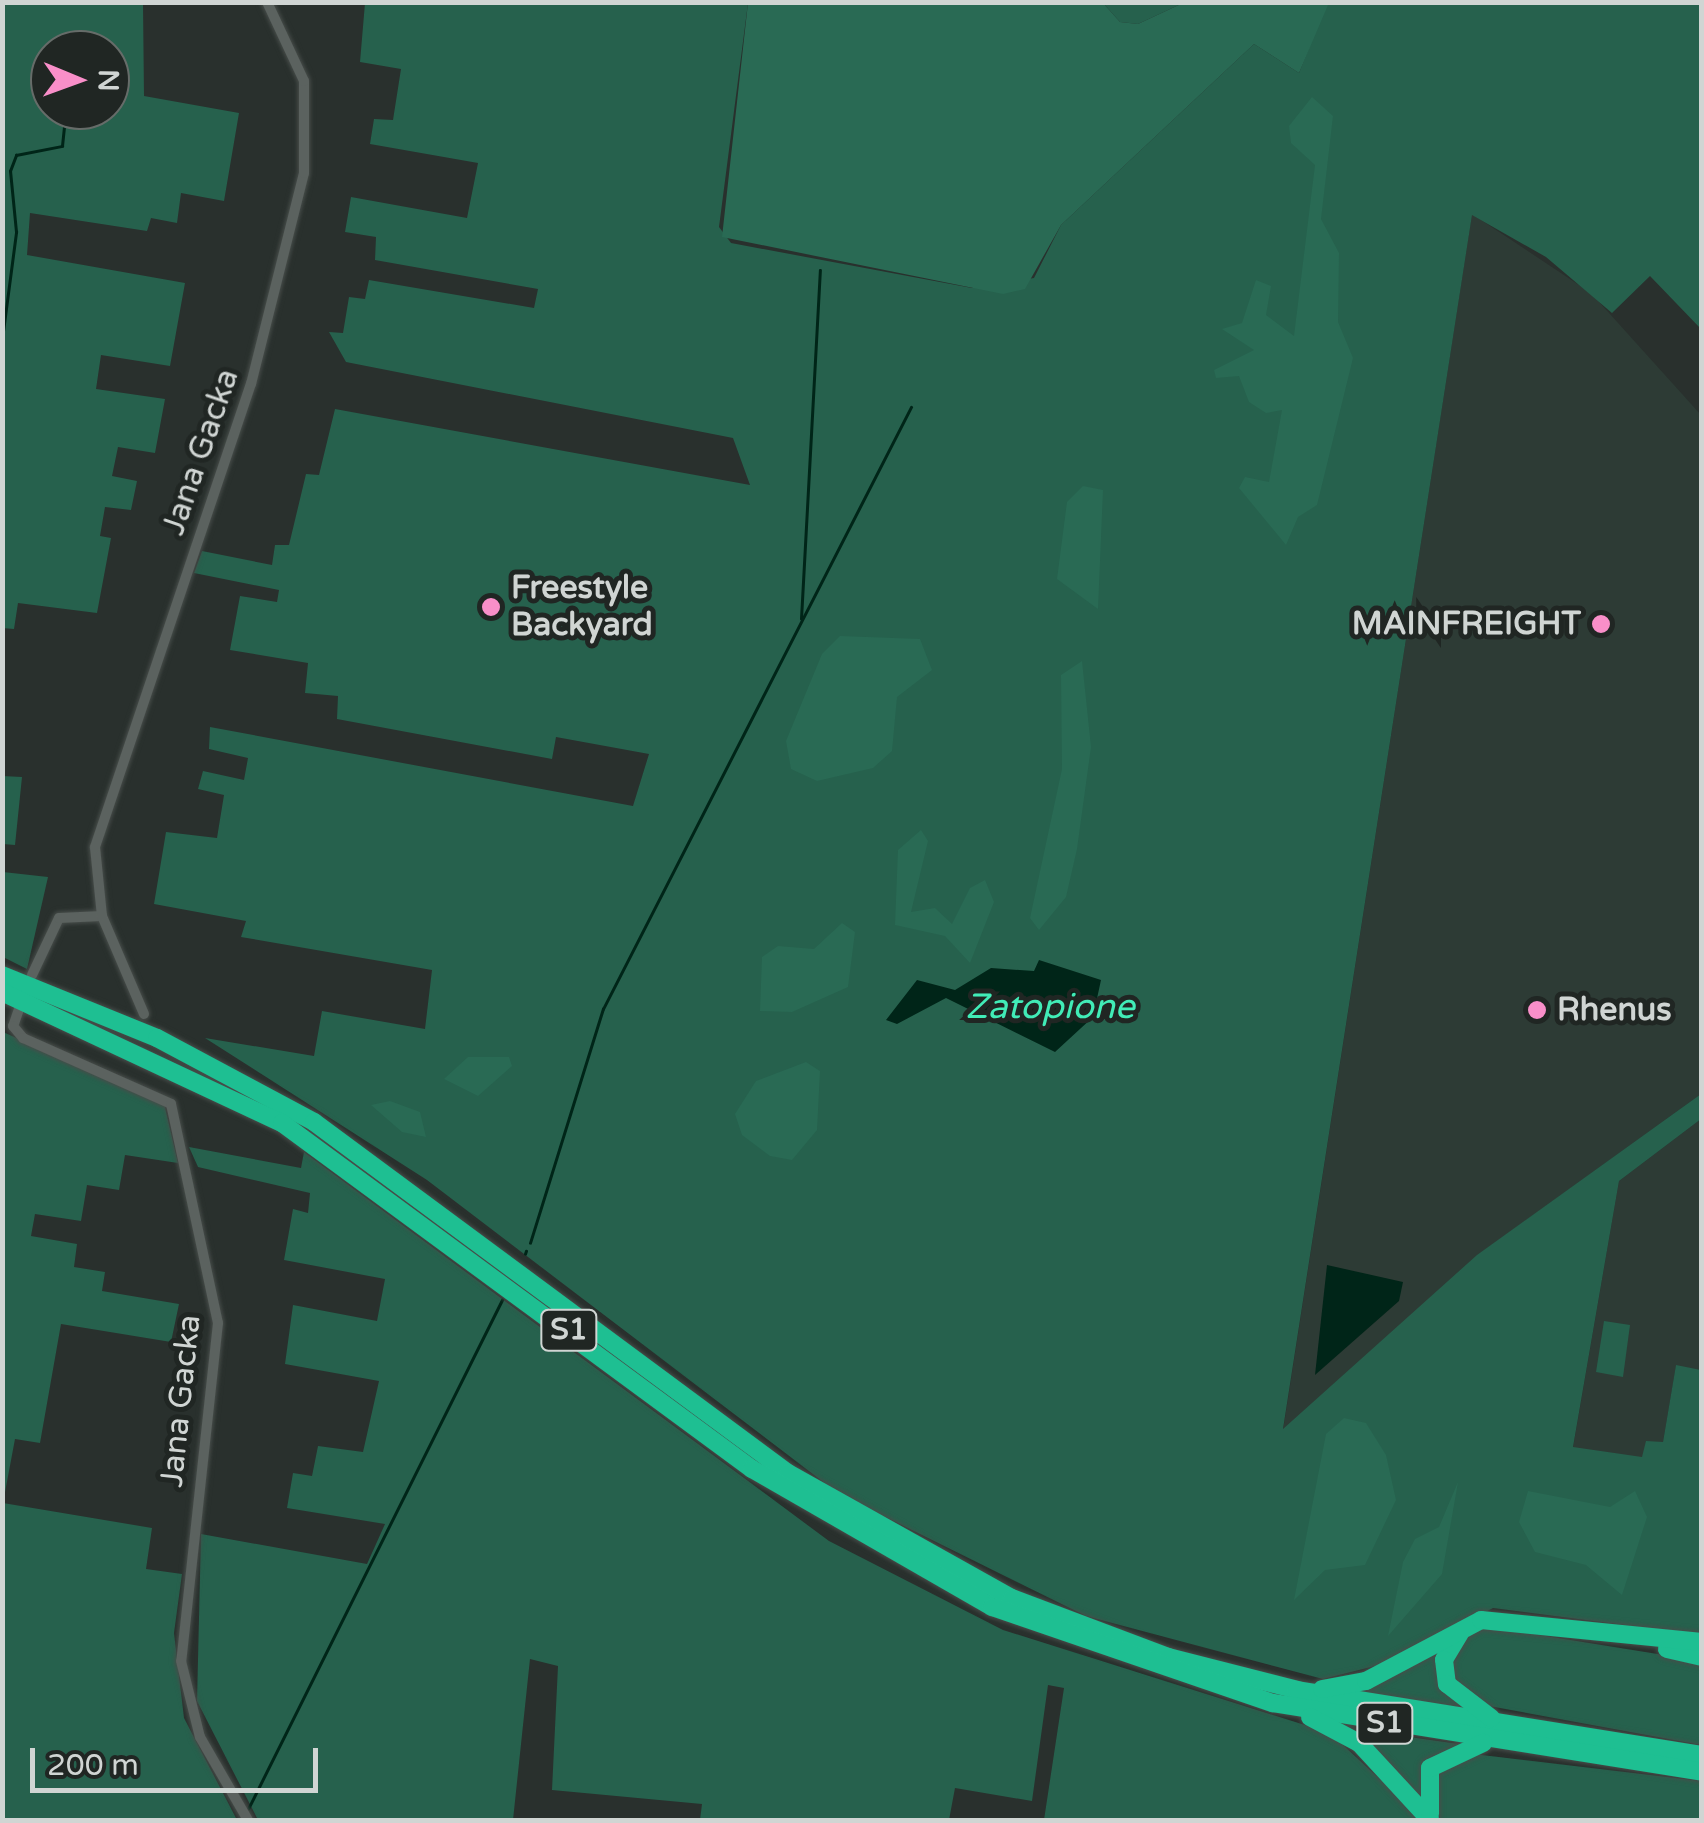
<!DOCTYPE html>
<style>
body{margin:0}
#map{position:relative;width:1704px;height:1823px;overflow:hidden;background:#29302d;font-family:"Varela Round",sans-serif}
div>[style]{position:absolute}
.built>*{inset:0;background:#2d3b35}
.green>*{inset:0;background:#26614d}
.forest>*{inset:0;background:#296a54}
.water>*{inset:0;background:#002518}
.stream>*{height:2.5px;margin:-1.25px;padding:0 1.25px;transform-origin:1.25px;border-radius:1.25px;background:#002518}
.roads{filter:drop-shadow(0 0 2px #474d4a) drop-shadow(0 0 2px #474d4a)}
.minor>*{height:10px;margin:-5px;padding:0 5px;transform-origin:5px;border-radius:5px;background:#5b625f}
.motorway>*{height:18px;margin:-9px;padding:0 9px;transform-origin:9px;border-radius:9px;background:#1ebf92}
.dots>*{width:28px;height:28px;translate:-50% -50%;box-sizing:border-box;border:5px solid #202623;border-radius:50%}
span{translate:-50% -50%;white-space:nowrap;text-align:center;line-height:1.15;-webkit-text-stroke:10px #202623;paint-order:stroke}
.shield-label span{padding:2px 8px;background:#202623;border:2px solid;border-radius:8px;-webkit-text-stroke-width:0}
.shield-label{font-size:30px;color:#d0d5d3;font-weight:700}
.street-label{font-size:32px;color:#d0d5d3}
.poi-label{font-size:32px;color:#d0d5d3;font-weight:700}
.left{translate:0 -50%;text-align:left}
.right{translate:-100% -50%;text-align:right}
.water-label{font-size:35px;color:#41ecb7;font-style:italic}
.frame{position:absolute;inset:0;border:5px solid #d0d5d3;pointer-events:none}
.north{position:absolute;left:30px;top:30px;width:100px;height:100px;box-sizing:border-box;background:#202623;border:2px solid #666c69;border-radius:50%;rotate:91deg;font-size:28px;font-weight:700;line-height:40px;text-align:center;color:#d0d5d3}
.north::after{content:'';display:block;margin:auto;width:35px;height:45px;background:#f98fc9;clip-path:polygon(50% 0,100% 100%,50% 72%,0 100%)}
.scale{position:absolute;left:30px;top:1748px;width:288px;height:45px;box-sizing:border-box;border:5px solid #d0d5d3;border-top:0;padding-left:12px;font-size:30px;line-height:35px;white-space:nowrap;color:#d0d5d3;-webkit-text-stroke:8px #202623;paint-order:stroke}
</style>
<div id="map">
<div class="built">
<div style="clip-path:polygon(1472px 214px,1591px 293px,1701px 415px,1701px 1094px,1478px 1255px,1283px 1431px)"></div>
<div style="clip-path:polygon(1701px 1119px,1701px 1370px,1676px 1366px,1663px 1442px,1642px 1458px,1573px 1448px,1619px 1181px)"></div>
</div>
<div class="green">
<div style="clip-path:polygon(evenodd,3px 2px,143px 3px,144px 96px,239px 113px,224px 201px,181px 193px,177px 223px,151px 218px,147px 231px,30px 213px,27px 255px,185px 283px,170px 366px,101px 355px,96px 389px,165px 399px,155px 453px,118px 447px,112px 476px,137px 481px,131px 510px,105px 507px,100px 536px,111px 538px,97px 613px,18px 603px,14px 629px,2px 628px,3px 2px,50px 50px,110px 50px,110px 110px,50px 110px,50px 50px)"></div>
<div style="clip-path:polygon(365px 3px,748px 3px,719px 227px,731px 243px,972px 288px,1034px 278px,1061px 225px,1254px 44px,1299px 73px,1327px 3px,1701px 3px,1701px 329px,1650px 276px,1612px 313px,1546px 257px,1472px 215px,1283px 1429px,1477px 1255px,1701px 1094px,1701px 1119px,1619px 1181px,1573px 1447px,1642px 1457px,1646px 1441px,1663px 1442px,1676px 1365px,1701px 1370px,1701px 1635px,1493px 1608px,1387px 1663px,1323px 1679px,1086px 1616px,839px 1494px,427px 1180px,205px 1038px,314px 1056px,322px 1011px,425px 1029px,432px 970px,241px 937px,246px 921px,154px 904px,166px 832px,217px 838px,224px 795px,198px 789px,203px 771px,244px 780px,248px 758px,209px 749px,210px 727px,633px 806px,649px 754px,556px 737px,552px 759px,337px 719px,338px 696px,305px 693px,308px 663px,230px 650px,240px 596px,277px 602px,279px 590px,194px 573px,202px 551px,272px 565px,275px 545px,289px 545px,306px 474px,319px 475px,335px 409px,750px 485px,733px 438px,346px 362px,329px 332px,343px 333px,349px 297px,365px 299px,369px 280px,534px 308px,538px 289px,375px 260px,376px 237px,345px 232px,351px 197px,467px 218px,478px 163px,370px 144px,374px 119px,393px 120px,401px 69px,360px 62px)"></div>
<div style="clip-path:polygon(1103px 3px,1183px 3px,1138px 24px,1120px 22px)"></div>
<div style="clip-path:polygon(2px 776px,22px 777px,15px 845px,3px 844px)"></div>
<div style="clip-path:polygon(3px 872px,48px 877px,27px 969px,3px 957px)"></div>
<div style="clip-path:polygon(3px 1032px,164px 1103px,178px 1163px,125px 1155px,119px 1190px,87px 1185px,81px 1221px,35px 1214px,31px 1236px,77px 1244px,74px 1267px,105px 1272px,102px 1291px,179px 1304px,171px 1342px,61px 1324px,40px 1443px,15px 1439px,3px 1503px,152px 1528px,146px 1569px,182px 1574px,174px 1633px,184px 1718px,237px 1820px,3px 1820px)"></div>
<div style="clip-path:polygon(189px 1147px,301px 1168px,304px 1152px,829px 1541px,1003px 1630px,1330px 1733px,1424px 1820px,1044px 1820px,1064px 1688px,1048px 1685px,1032px 1801px,955px 1788px,949px 1820px,700px 1820px,702px 1804px,552px 1790px,558px 1666px,530px 1659px,513px 1820px,258px 1820px,197px 1701px,201px 1534px,367px 1564px,385px 1524px,287px 1508px,293px 1473px,312px 1476px,318px 1446px,363px 1452px,379px 1381px,285px 1364px,293px 1305px,377px 1321px,385px 1279px,284px 1260px,293px 1209px,308px 1213px,310px 1193px,198px 1167px)"></div>
<div style="clip-path:polygon(1604px 1321px,1630px 1325px,1623px 1377px,1596px 1372px)"></div>
<div style="clip-path:polygon(1483px 1626px,1701px 1661px,1701px 1745px,1467px 1702px,1449px 1673px,1459px 1641px)"></div>
<div style="clip-path:polygon(1446px 1643px,1446px 1692px,1469px 1712px,1364px 1697px,1365px 1686px)"></div>
<div style="clip-path:polygon(1360px 1730px,1459px 1744px,1426px 1766px,1419px 1802px)"></div>
<div style="clip-path:polygon(1465px 1753px,1701px 1781px,1701px 1820px,1440px 1820px,1433px 1773px)"></div>
</div>
<div class="forest">
<div style="clip-path:polygon(748px 3px,1103px 3px,1120px 22px,1138px 24px,1183px 3px,1328px 5px,1299px 73px,1254px 44px,1061px 225px,1025px 289px,1003px 294px,722px 237px)"></div>
<div style="clip-path:polygon(1312px 97px,1333px 116px,1321px 219px,1339px 253px,1338px 322px,1353px 358px,1317px 505px,1298px 517px,1286px 545px,1239px 488px,1245px 477px,1269px 482px,1282px 410px,1266px 413px,1249px 402px,1239px 376px,1216px 378px,1214px 370px,1254px 350px,1222px 329px,1242px 323px,1256px 280px,1271px 286px,1266px 315px,1294px 336px,1315px 165px,1291px 143px,1289px 126px)"></div>
<div style="clip-path:polygon(1083px 486px,1103px 490px,1098px 609px,1057px 579px,1067px 502px)"></div>
<div style="clip-path:polygon(840px 636px,920px 639px,932px 670px,897px 697px,892px 751px,873px 768px,817px 781px,791px 769px,786px 741px,822px 654px)"></div>
<div style="clip-path:polygon(1082px 661px,1091px 747px,1077px 849px,1066px 897px,1039px 930px,1030px 918px,1062px 769px,1061px 675px)"></div>
<div style="clip-path:polygon(921px 830px,928px 841px,911px 912px,935px 908px,952px 924px,970px 888px,985px 880px,994px 902px,970px 963px,945px 936px,895px 925px,898px 850px)"></div>
<div style="clip-path:polygon(842px 923px,855px 932px,848px 987px,792px 1012px,760px 1011px,762px 957px,778px 946px,814px 949px)"></div>
<div style="clip-path:polygon(468px 1057px,509px 1057px,512px 1066px,478px 1096px,444px 1079px)"></div>
<div style="clip-path:polygon(806px 1062px,820px 1071px,817px 1130px,792px 1160px,770px 1156px,742px 1135px,735px 1114px,756px 1081px)"></div>
<div style="clip-path:polygon(390px 1101px,420px 1112px,426px 1137px,402px 1132px,371px 1105px)"></div>
<div style="clip-path:polygon(1344px 1418px,1366px 1423px,1386px 1455px,1396px 1500px,1365px 1565px,1325px 1570px,1294px 1600px,1326px 1434px)"></div>
<div style="clip-path:polygon(1458px 1482px,1442px 1574px,1388px 1636px,1403px 1562px,1415px 1539px,1439px 1527px)"></div>
<div style="clip-path:polygon(1528px 1491px,1610px 1507px,1635px 1491px,1647px 1517px,1622px 1595px,1586px 1565px,1535px 1552px,1519px 1522px)"></div>
</div>
<div class="water">
<div style="clip-path:polygon(1039px 960px,1101px 980px,1093px 1017px,1055px 1052px,946px 998px,897px 1024px,886px 1020px,917px 980px,955px 990px,991px 968px,1034px 971px)"></div>
<div style="clip-path:polygon(1327px 1265px,1403px 1282px,1399px 1301px,1315px 1375px)"></div>
</div>
<div class="stream">
<div style="left:2px;top:339px;width:108px;rotate:-82.5deg"></div>
<div style="left:16px;top:232px;width:61px;rotate:-95.6deg"></div>
<div style="left:10px;top:171px;width:17px;rotate:-69deg"></div>
<div style="left:16px;top:155px;width:47px;rotate:-11.1deg"></div>
<div style="left:62px;top:146px;width:36px;rotate:-84deg"></div>
<div style="left:801px;top:619px;width:349px;rotate:-86.9deg"></div>
<div style="left:530px;top:1243px;width:245px;rotate:-72.7deg"></div>
<div style="left:603px;top:1009px;width:676px;rotate:-62.9deg"></div>
<div style="left:525px;top:1254px;width:3px;rotate:-72deg"></div>
<div style="left:248px;top:1809px;width:569px;rotate:-63.48deg"></div>
</div>
<div class="roads">
<div class="minor">
<div style="left:32px;top:975px;width:63px;rotate:-64.7deg"></div>
<div style="left:59px;top:918px;width:43px;rotate:-2.7deg"></div>
<div style="left:19px;top:1009px;width:18px;rotate:109deg"></div>
<div style="left:13px;top:1026px;width:16px;rotate:50deg"></div>
<div style="left:23px;top:1038px;width:162px;rotate:24deg"></div>
<div style="left:171px;top:1104px;width:224px;rotate:77.9deg"></div>
<div style="left:218px;top:1323px;width:340px;rotate:96.2deg"></div>
<div style="left:181px;top:1661px;width:78px;rotate:76deg"></div>
<div style="left:200px;top:1737px;width:96px;rotate:60deg"></div>
<div style="left:144px;top:1014px;width:107px;rotate:-113.2deg"></div>
<div style="left:102px;top:916px;width:69px;rotate:-95.8deg"></div>
<div style="left:95px;top:847px;width:489px;rotate:-71.4deg"></div>
<div style="left:251px;top:384px;width:218px;rotate:-75.9deg"></div>
<div style="left:304px;top:173px;width:92px;rotate:-90deg"></div>
<div style="left:304px;top:81px;width:87px;rotate:-115.1deg"></div>
</div>
<div class="motorway">
<div style="left:2px;top:975px;width:167px;rotate:22.1deg"></div>
<div style="left:157px;top:1038px;width:178px;rotate:28.1deg"></div>
<div style="left:314px;top:1122px;width:590px;rotate:36.52deg"></div>
<div style="left:788px;top:1473px;width:257px;rotate:29.2deg"></div>
<div style="left:1012px;top:1598px;width:167px;rotate:20.7deg"></div>
<div style="left:1168px;top:1657px;width:133px;rotate:14.3deg"></div>
<div style="left:1297px;top:1690px;width:410px;rotate:9.1deg"></div>
<div style="left:2px;top:992px;width:309px;rotate:25.1deg"></div>
<div style="left:282px;top:1123px;width:584px;rotate:36.36deg"></div>
<div style="left:752px;top:1469px;width:277px;rotate:29.9deg"></div>
<div style="left:992px;top:1607px;width:297px;rotate:18.9deg"></div>
<div style="left:1273px;top:1703px;width:435px;rotate:9.1deg"></div>
<div style="left:1460px;top:1633px;width:31px;rotate:121deg"></div>
<div style="left:1444px;top:1660px;width:24px;rotate:83deg"></div>
<div style="left:1447px;top:1684px;width:56px;rotate:37.7deg"></div>
<div style="left:1667px;top:1649px;width:36px;rotate:13deg"></div>
<div style="left:1322px;top:1689px;width:45px;rotate:-10.3deg"></div>
<div style="left:1366px;top:1681px;width:130px;rotate:-27.9deg"></div>
<div style="left:1481px;top:1620px;width:222px;rotate:5.7deg"></div>
<div style="left:1310px;top:1717px;width:55px;rotate:28deg"></div>
<div style="left:1359px;top:1743px;width:105px;rotate:47.3deg"></div>
<div style="left:1430px;top:1814px;width:46px;rotate:-90deg"></div>
<div style="left:1430px;top:1768px;width:59px;rotate:-25.3deg"></div>
</div>
</div>
<div class="dots">
<div style="left:491px;top:607px;background:#f98fc9"></div>
<div style="left:1601px;top:624px;background:#f98fc9"></div>
<div style="left:1537px;top:1010px;background:#f98fc9"></div>
</div>
<div class="shield-label">
<span style="left:569px;top:1330px">S1</span>
<span style="left:1385px;top:1723px">S1</span>
</div>
<div class="street-label">
<span style="left:201px;top:452px;rotate:-71deg">Jana Gacka</span>
<span style="left:181px;top:1401px;rotate:-84deg">Jana Gacka</span>
</div>
<div class="poi-label">
<span class="left" style="left:511px;top:607px">Freestyle<br>Backyard</span>
<span class="right" style="left:1581px;top:624px">MAINFREIGHT</span>
<span class="left" style="left:1557px;top:1010px">Rhenus</span>
</div>
<div class="water-label">
<span style="left:1050px;top:1007px">Zatopione</span>
</div>
<div class="frame"></div>
<div class="north">N</div>
<div class="scale">200 m</div>
</div>
